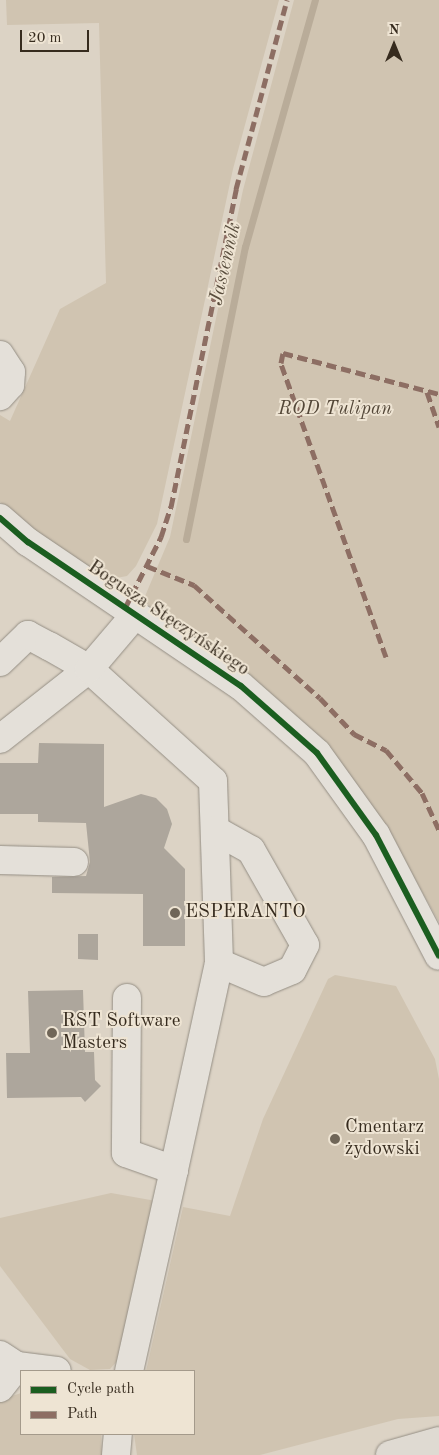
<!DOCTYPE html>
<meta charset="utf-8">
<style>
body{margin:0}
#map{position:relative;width:439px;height:1455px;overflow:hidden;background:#dcd3c5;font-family:"Old Standard TT",serif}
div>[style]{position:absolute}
.green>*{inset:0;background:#d0c4b1}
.stream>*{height:7px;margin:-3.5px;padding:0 3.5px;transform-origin:3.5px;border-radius:3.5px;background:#b9ac99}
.building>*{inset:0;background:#ada69c}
.roads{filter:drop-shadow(0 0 1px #948e84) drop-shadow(0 0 1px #948e84)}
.minor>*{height:28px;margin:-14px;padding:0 14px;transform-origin:14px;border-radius:14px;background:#e4e0d9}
.major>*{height:28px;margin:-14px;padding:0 14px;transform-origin:14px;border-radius:14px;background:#dfdad2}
.quiet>*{height:5px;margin-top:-2.5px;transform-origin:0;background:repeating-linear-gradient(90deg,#8d6e63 0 10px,transparent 0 15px)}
.cycleway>*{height:6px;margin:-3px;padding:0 3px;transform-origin:3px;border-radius:3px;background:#1b5e20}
.dots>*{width:14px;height:14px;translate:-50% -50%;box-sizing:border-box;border:2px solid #eee4d3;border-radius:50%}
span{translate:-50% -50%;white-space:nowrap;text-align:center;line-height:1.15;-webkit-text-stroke:4px #eee4d3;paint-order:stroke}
.park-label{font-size:19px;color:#534738;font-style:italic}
.street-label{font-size:19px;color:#362b1e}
.poi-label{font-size:19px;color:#362b1e}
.left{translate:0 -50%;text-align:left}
.water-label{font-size:20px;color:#594d3d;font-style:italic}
.legend{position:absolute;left:20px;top:1370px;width:175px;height:65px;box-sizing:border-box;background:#eee4d3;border:1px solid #a49a8b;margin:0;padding:6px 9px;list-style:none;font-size:15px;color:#362b1e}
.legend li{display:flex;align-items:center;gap:10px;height:25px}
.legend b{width:25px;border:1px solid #a49a8b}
.north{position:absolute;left:369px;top:20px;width:50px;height:50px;-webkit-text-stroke:4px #eee4d3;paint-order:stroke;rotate:0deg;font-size:14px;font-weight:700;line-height:20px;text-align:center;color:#362b1e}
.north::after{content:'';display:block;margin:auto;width:18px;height:22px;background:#362b1e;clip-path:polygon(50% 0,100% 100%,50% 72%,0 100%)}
.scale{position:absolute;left:20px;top:30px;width:69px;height:22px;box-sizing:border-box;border:2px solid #362b1e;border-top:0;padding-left:6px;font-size:15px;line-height:18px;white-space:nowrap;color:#362b1e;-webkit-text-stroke:4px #eee4d3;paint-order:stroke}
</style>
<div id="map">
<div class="green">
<div style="clip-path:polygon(6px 0,279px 0,233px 169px,157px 524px,136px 566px,127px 576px,116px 578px,106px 578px,51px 544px,0 502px,0 415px,10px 421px,60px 309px,106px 283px,99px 23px,7px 25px)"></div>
<div style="clip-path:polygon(294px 0,439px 0,439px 922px,389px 833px,244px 673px,143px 601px,170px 537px,243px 190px)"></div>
<div style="clip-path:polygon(335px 975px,396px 986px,435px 1059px,439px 1079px,439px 1416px,398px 1419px,260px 1455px,137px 1455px,134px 1434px,194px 1434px,194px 1371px,146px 1371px,183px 1207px,230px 1216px,263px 1119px,328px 979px)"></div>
<div style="clip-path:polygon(111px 1193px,156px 1201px,119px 1359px,110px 1369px,90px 1370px,70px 1359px,0 1266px,0 1218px)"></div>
<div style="clip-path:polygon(21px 1393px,21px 1434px,101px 1434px,102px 1455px,0 1455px,0 1400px)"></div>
</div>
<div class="stream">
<div style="left:186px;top:539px;width:298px;rotate:-78.6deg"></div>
<div style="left:245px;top:247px;width:257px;rotate:-74.2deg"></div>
</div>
<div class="building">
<div style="clip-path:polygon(39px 743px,104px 744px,104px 807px,141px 794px,156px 798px,167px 809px,172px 824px,164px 848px,185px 869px,185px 946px,143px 946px,143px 894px,52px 893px,52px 877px,86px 876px,90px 862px,86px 823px,38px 822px,38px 814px,0 814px,0 763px,38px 763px)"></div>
<div style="clip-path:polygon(78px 934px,98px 934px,98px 960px,78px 959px)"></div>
<div style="clip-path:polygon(83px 990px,85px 1052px,94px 1052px,95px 1080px,101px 1086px,85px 1102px,81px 1097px,7px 1098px,6px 1053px,30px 1053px,28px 991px)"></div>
</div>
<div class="roads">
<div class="minor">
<div style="left:0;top:355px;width:20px;rotate:57deg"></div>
<div style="left:11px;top:372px;width:13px;rotate:94deg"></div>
<div style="left:10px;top:385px;width:15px;rotate:132deg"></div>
<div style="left:0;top:518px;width:37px;rotate:41deg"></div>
<div style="left:28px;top:542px;width:257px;rotate:34.1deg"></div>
<div style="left:241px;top:686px;width:101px;rotate:41.4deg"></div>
<div style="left:317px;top:753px;width:101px;rotate:54.3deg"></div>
<div style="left:376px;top:835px;width:136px;rotate:62.5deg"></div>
<div style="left:0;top:662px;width:39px;rotate:-44deg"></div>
<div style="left:28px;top:635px;width:24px;rotate:28deg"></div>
<div style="left:49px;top:646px;width:46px;rotate:29.9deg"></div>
<div style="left:89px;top:669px;width:167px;rotate:42.1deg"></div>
<div style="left:213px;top:781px;width:182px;rotate:88.1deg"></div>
<div style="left:219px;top:963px;width:212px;rotate:102.3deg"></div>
<div style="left:0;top:739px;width:113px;rotate:-38.2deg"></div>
<div style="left:89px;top:669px;width:71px;rotate:-49.6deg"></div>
<div style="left:215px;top:830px;width:41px;rotate:29.1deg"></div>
<div style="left:251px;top:850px;width:109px;rotate:60.4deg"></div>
<div style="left:305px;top:945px;width:28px;rotate:117deg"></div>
<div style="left:292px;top:970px;width:30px;rotate:157deg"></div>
<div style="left:264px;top:982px;width:49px;rotate:-157.1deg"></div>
<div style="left:0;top:860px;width:74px;rotate:1.5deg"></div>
<div style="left:127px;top:998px;width:155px;rotate:90.4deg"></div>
<div style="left:126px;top:1153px;width:51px;rotate:19.5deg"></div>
<div style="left:174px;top:1170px;width:206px;rotate:102.6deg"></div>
<div style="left:0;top:1355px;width:20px;rotate:33deg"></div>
<div style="left:17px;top:1366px;width:40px;rotate:7.1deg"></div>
<div style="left:0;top:1388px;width:28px;rotate:-52deg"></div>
<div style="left:116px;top:1455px;width:21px;rotate:-85deg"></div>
</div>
<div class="major">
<div style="left:390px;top:1455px;width:51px;rotate:-15.9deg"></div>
</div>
</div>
<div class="quiet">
<div style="left:427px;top:392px;width:37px;rotate:71deg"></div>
<div style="left:147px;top:566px;width:51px;rotate:22deg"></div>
<div style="left:194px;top:585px;width:169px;rotate:41.9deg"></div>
<div style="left:320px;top:698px;width:50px;rotate:46.6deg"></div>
<div style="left:354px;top:734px;width:36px;rotate:27deg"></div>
<div style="left:386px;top:750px;width:56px;rotate:50.1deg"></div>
<div style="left:422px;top:793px;width:41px;rotate:65.3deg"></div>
<div style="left:125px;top:608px;width:80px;rotate:-63.1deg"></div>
<div style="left:161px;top:537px;width:32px;rotate:-72deg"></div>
<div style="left:171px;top:507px;width:325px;rotate:-78.4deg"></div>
<div style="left:236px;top:189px;width:196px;rotate:-74.9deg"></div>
<div style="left:386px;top:657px;width:312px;rotate:-109.7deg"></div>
<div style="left:281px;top:363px;width:10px;rotate:-79deg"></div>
<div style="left:283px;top:353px;width:161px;rotate:14.7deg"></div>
</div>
<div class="cycleway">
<div style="left:0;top:518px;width:37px;rotate:41deg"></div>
<div style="left:28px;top:542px;width:257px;rotate:34.1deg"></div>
<div style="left:241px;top:686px;width:101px;rotate:41.4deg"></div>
<div style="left:317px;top:753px;width:101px;rotate:54.3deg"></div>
<div style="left:376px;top:835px;width:136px;rotate:62.5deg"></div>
</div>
<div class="dots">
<div style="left:175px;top:913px;background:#706658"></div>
<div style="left:52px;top:1033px;background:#706658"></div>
<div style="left:335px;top:1139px;background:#706658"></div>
</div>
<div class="park-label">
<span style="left:335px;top:410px">ROD Tulipan</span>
</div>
<div class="street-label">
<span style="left:168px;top:619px;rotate:34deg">Bogusza Stęczyńskiego</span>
</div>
<div class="poi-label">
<span class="left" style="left:185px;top:913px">ESPERANTO</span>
<span class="left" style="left:62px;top:1033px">RST Software<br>Masters</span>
<span class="left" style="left:345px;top:1139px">Cmentarz<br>żydowski</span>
</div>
<div class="water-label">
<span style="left:226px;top:264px;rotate:-77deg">Jasiennik</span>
</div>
<ul class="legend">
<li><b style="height:6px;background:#1b5e20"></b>Cycle path</li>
<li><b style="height:6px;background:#8d6e63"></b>Path</li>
</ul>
<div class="north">N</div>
<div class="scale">20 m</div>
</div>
